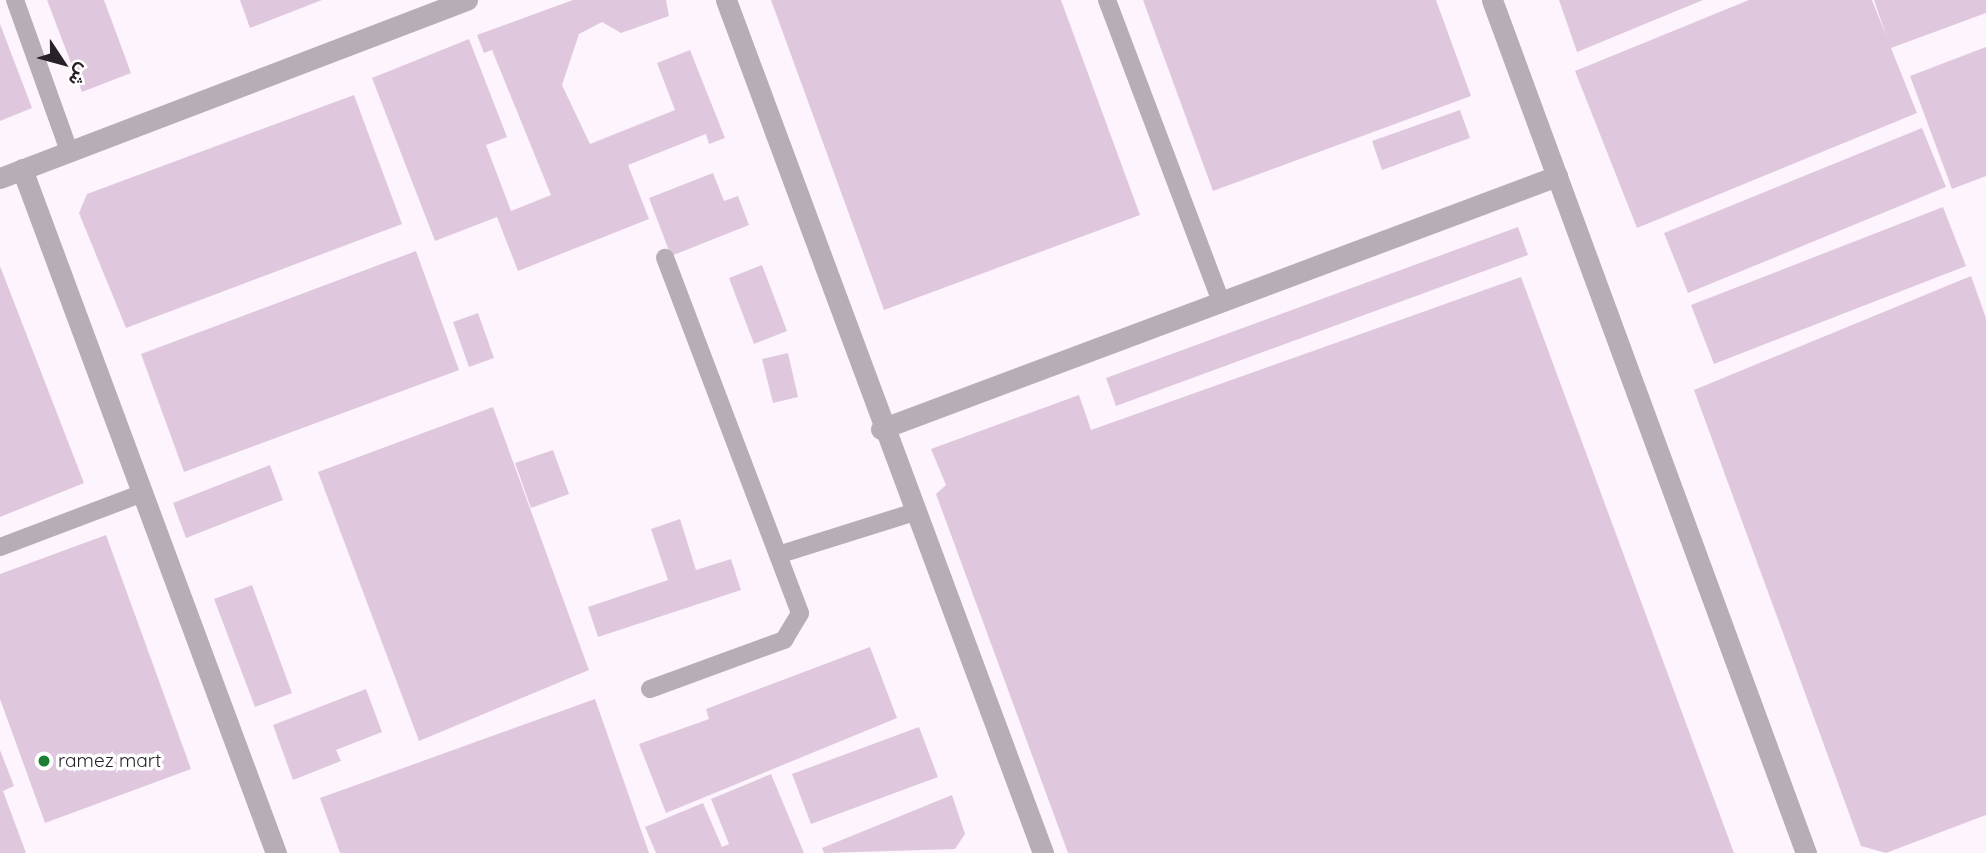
<!DOCTYPE html>
<meta charset="utf-8">
<style>
body{margin:0}
#map{position:relative;width:1986px;height:853px;overflow:hidden;background:#fdf4fd;font-family:Quicksand,Vazirmatn,sans-serif}
div>[style]{position:absolute}
.building>*{inset:0;background:#dfc8de}
.lane>*{height:18px;margin:-9px;padding:0 9px;transform-origin:9px;border-radius:9px;background:#b7adb7}
.street>*{height:21px;margin:-10.5px;padding:0 10.5px;transform-origin:10.5px;border-radius:10.5px;background:#b7adb7}
.dots>*{width:19px;height:19px;translate:-50% -50%;box-sizing:border-box;border:4px solid #fff;border-radius:50%}
span{translate:-50% -50%;white-space:nowrap;text-align:center;line-height:1.15;-webkit-text-stroke:7px #fff;paint-order:stroke}
.poi-label{font-size:19px;color:#292129}
.left{translate:0 -50%;text-align:left}
.north{position:absolute;left:28px;top:28px;width:70px;height:70px;-webkit-text-stroke:5px #fff;paint-order:stroke;rotate:126deg;font-size:19px;font-weight:700;line-height:28px;text-align:center;color:#292129}
.north::after{content:'';display:block;margin:auto;width:24px;height:32px;background:#292129;clip-path:polygon(50% 0,100% 100%,50% 72%,0 100%)}
</style>
<div id="map">
<div class="building">
<div style="clip-path:polygon(47px 0,104px 0,131px 73px,82px 92px)"></div>
<div style="clip-path:polygon(240px 0,322px 0,250px 28px)"></div>
<div style="clip-path:polygon(573px 0,666px 0,669px 16px,621px 33px,602px 22px,579px 34px,562px 85px,590px 144px,675px 110px,657px 63px,690px 50px,725px 138px,709px 144px,706px 134px,628px 165px,649px 219px,518px 271px,497px 217px,435px 241px,372px 78px,469px 39px,507px 137px,486px 145px,511px 211px,551px 195px,492px 50px,484px 53px,477px 35px)"></div>
<div style="clip-path:polygon(771px 0,1061px 0,1140px 215px,884px 310px)"></div>
<div style="clip-path:polygon(1143px 0,1436px 0,1471px 96px,1213px 191px)"></div>
<div style="clip-path:polygon(1559px 0,1703px 0,1577px 52px)"></div>
<div style="clip-path:polygon(1749px 0,1872px 0,1887px 38px,1874px 0,1986px 0,1986px 13px,1891px 48px,1917px 113px,1637px 228px,1575px 71px)"></div>
<div style="clip-path:polygon(0 24px,32px 108px,0 121px)"></div>
<div style="clip-path:polygon(1986px 47px,1986px 176px,1952px 189px,1910px 76px)"></div>
<div style="clip-path:polygon(354px 95px,402px 224px,126px 328px,79px 213px,87px 194px)"></div>
<div style="clip-path:polygon(1460px 110px,1470px 138px,1382px 170px,1372px 141px)"></div>
<div style="clip-path:polygon(1922px 128px,1946px 187px,1688px 293px,1664px 233px)"></div>
<div style="clip-path:polygon(713px 173px,724px 201px,738px 196px,749px 225px,671px 256px,649px 198px)"></div>
<div style="clip-path:polygon(1943px 207px,1966px 266px,1714px 364px,1691px 305px)"></div>
<div style="clip-path:polygon(1518px 227px,1528px 255px,1116px 406px,1106px 378px)"></div>
<div style="clip-path:polygon(416px 251px,459px 370px,184px 472px,141px 354px)"></div>
<div style="clip-path:polygon(762px 265px,787px 331px,754px 344px,729px 278px)"></div>
<div style="clip-path:polygon(0 266px,84px 483px,0 517px)"></div>
<div style="clip-path:polygon(1971px 276px,1986px 318px,1986px 815px,1886px 853px,1861px 846px,1694px 390px)"></div>
<div style="clip-path:polygon(1521px 277px,1734px 853px,1068px 853px,936px 494px,946px 485px,931px 449px,1079px 395px,1091px 430px)"></div>
<div style="clip-path:polygon(478px 313px,494px 358px,469px 367px,453px 322px)"></div>
<div style="clip-path:polygon(788px 353px,798px 397px,773px 403px,762px 359px)"></div>
<div style="clip-path:polygon(493px 407px,589px 670px,419px 741px,318px 472px)"></div>
<div style="clip-path:polygon(553px 450px,569px 494px,531px 508px,515px 463px)"></div>
<div style="clip-path:polygon(270px 465px,283px 500px,186px 538px,173px 503px)"></div>
<div style="clip-path:polygon(680px 519px,696px 570px,731px 559px,741px 590px,598px 637px,588px 607px,668px 580px,651px 529px)"></div>
<div style="clip-path:polygon(106px 535px,191px 769px,45px 823px,0 699px,0 574px)"></div>
<div style="clip-path:polygon(252px 585px,292px 693px,255px 707px,214px 599px)"></div>
<div style="clip-path:polygon(870px 647px,897px 718px,666px 813px,639px 744px,709px 719px,706px 709px)"></div>
<div style="clip-path:polygon(366px 689px,382px 732px,336px 750px,341px 761px,293px 780px,273px 725px)"></div>
<div style="clip-path:polygon(595px 699px,649px 853px,340px 853px,320px 798px)"></div>
<div style="clip-path:polygon(919px 727px,938px 777px,811px 824px,792px 774px)"></div>
<div style="clip-path:polygon(0 750px,14px 786px,3px 791px,26px 853px,0 853px)"></div>
<div style="clip-path:polygon(771px 774px,804px 853px,656px 853px,645px 827px,703px 803px,722px 847px,729px 844px,711px 799px)"></div>
<div style="clip-path:polygon(952px 795px,965px 834px,955px 849px,824px 853px,822px 848px)"></div>
</div>
<div class="lane">
<div style="left:15px;top:0;width:160px;rotate:70.3deg"></div>
<div style="left:1107px;top:0;width:323px;rotate:69.3deg"></div>
<div style="left:0;top:547px;width:153px;rotate:-20.7deg"></div>
<div style="left:781px;top:554px;width:137px;rotate:-17.4deg"></div>
<div style="left:650px;top:689px;width:143px;rotate:-20.1deg"></div>
<div style="left:784px;top:640px;width:31px;rotate:-59deg"></div>
<div style="left:800px;top:613px;width:380px;rotate:-110.8deg"></div>
</div>
<div class="street">
<div style="left:726px;top:0;width:910px;rotate:69.61deg"></div>
<div style="left:1492px;top:0;width:909px;rotate:69.79deg"></div>
<div style="left:22px;top:169px;width:730px;rotate:69.63deg"></div>
<div style="left:0;top:178px;width:500px;rotate:-20.9deg"></div>
<div style="left:881px;top:429px;width:722px;rotate:-20.52deg"></div>
</div>
<div class="dots">
<div style="left:44px;top:761px;background:#1b8034"></div>
</div>
<div class="poi-label">
<span class="left" style="left:58px;top:761px">ramez mart</span>
</div>
<div class="north">ش</div>
</div>
